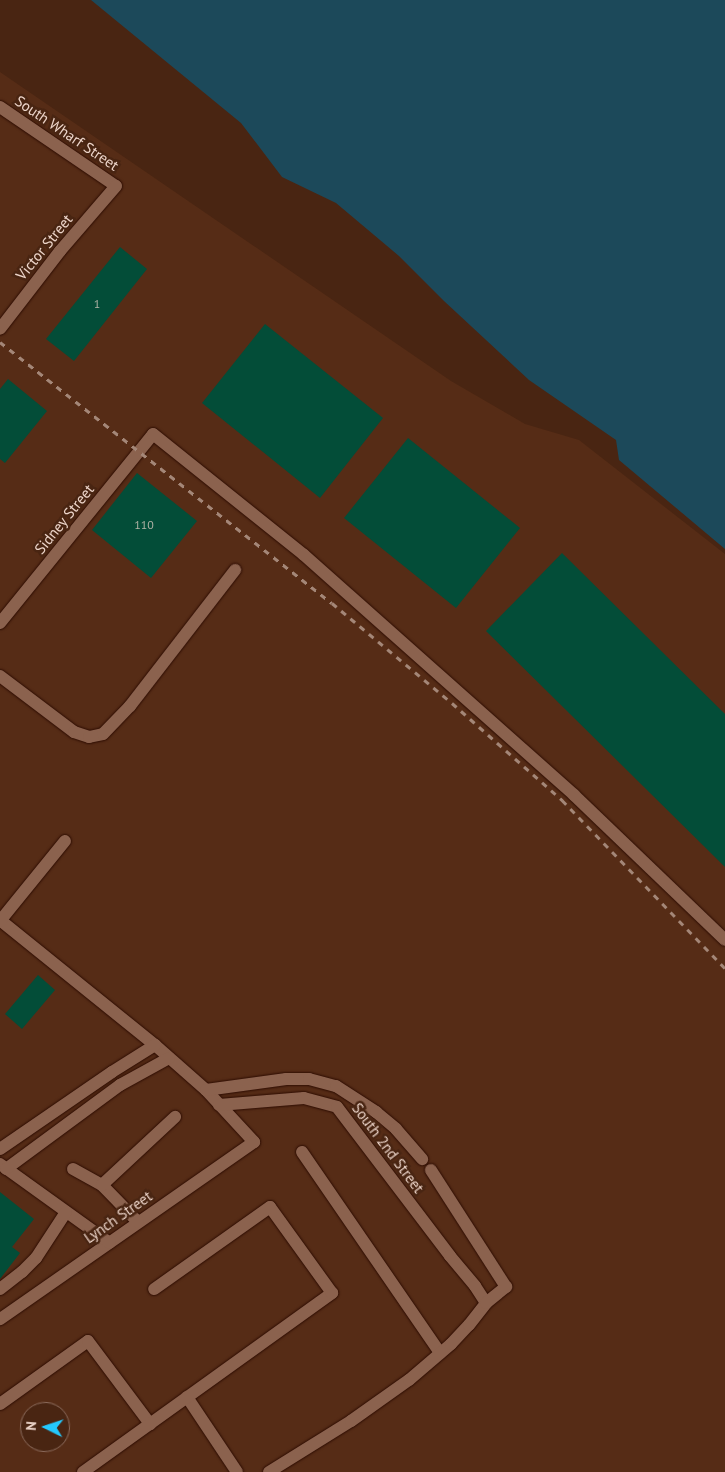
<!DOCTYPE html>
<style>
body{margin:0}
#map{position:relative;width:725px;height:1472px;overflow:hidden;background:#492512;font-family:"PT Sans",sans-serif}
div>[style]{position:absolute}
.built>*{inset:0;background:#562c16}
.water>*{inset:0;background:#1c495a}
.building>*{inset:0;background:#034d38}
.roads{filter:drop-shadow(0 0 1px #2d0c00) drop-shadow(0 0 1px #2d0c00)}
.minor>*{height:12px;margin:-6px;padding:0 6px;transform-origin:6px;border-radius:6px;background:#8b624e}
.rail>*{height:3px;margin-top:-1.5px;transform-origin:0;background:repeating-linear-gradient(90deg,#a48778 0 6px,transparent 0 12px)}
span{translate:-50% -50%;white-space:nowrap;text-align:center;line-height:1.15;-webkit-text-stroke:5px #492512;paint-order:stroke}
.number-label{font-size:12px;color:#b2b3a6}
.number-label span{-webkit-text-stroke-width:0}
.street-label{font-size:15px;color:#edd5ca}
.north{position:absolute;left:20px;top:1402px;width:50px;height:50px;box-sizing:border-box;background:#492512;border:1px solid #8b6b5c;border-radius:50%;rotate:274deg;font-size:14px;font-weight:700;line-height:20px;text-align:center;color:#edd5ca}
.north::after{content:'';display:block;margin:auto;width:18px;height:22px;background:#24c9fe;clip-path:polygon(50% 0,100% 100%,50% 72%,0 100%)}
</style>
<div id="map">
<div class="built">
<div style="clip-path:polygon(evenodd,0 72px,451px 381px,525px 424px,579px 440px,725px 554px,725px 1472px,0 1472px,0 72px,30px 1412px,60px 1412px,60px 1442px,30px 1442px,30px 1412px)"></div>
</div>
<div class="water">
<div style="clip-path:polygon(91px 0,725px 0,725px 549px,619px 460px,616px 440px,529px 380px,444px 301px,399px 256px,336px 203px,282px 177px,241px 123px)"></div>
</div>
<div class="building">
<div style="clip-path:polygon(120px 247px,147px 269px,74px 361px,46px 339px)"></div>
<div style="clip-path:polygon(265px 324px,383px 418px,320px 498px,202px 403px)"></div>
<div style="clip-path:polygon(8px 379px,47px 411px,5px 463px,0 459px,0 389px)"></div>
<div style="clip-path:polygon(408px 438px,520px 528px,456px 608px,344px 518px)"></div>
<div style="clip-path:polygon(137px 473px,197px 521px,151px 578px,92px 530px)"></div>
<div style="clip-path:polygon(562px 553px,725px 714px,725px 867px,486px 631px)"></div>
<div style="clip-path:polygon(38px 975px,55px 990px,22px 1029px,5px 1014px)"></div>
<div style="clip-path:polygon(0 1192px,34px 1219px,12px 1247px,20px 1253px,0 1279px)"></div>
</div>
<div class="roads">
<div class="minor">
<div style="left:0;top:107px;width:140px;rotate:34.3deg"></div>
<div style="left:116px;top:186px;width:86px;rotate:130.7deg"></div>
<div style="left:60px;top:251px;width:98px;rotate:127.6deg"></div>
<div style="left:0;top:623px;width:243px;rotate:-51deg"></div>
<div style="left:153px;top:434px;width:193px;rotate:38.7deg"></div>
<div style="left:304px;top:555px;width:361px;rotate:41.6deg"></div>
<div style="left:574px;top:795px;width:209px;rotate:43.8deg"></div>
<div style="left:0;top:676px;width:93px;rotate:37.1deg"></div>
<div style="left:74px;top:732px;width:16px;rotate:18deg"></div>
<div style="left:89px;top:737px;width:14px;rotate:-12deg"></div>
<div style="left:103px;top:734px;width:39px;rotate:-46deg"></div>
<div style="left:130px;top:706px;width:172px;rotate:-52.3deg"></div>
<div style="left:0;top:920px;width:199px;rotate:38.9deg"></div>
<div style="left:155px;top:1045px;width:68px;rotate:41.4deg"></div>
<div style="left:206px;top:1090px;width:71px;rotate:47.3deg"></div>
<div style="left:254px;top:1142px;width:310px;rotate:145.1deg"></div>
<div style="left:0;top:921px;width:103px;rotate:-50.9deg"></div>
<div style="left:206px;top:1090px;width:81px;rotate:-7.8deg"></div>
<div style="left:286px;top:1079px;width:23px"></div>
<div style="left:309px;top:1079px;width:28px;rotate:15deg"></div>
<div style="left:336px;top:1086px;width:48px;rotate:33deg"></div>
<div style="left:376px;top:1112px;width:26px;rotate:40deg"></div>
<div style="left:396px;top:1129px;width:40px;rotate:49deg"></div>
<div style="left:219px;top:1105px;width:85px;rotate:-4.7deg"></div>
<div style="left:304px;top:1098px;width:34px;rotate:15deg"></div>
<div style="left:337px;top:1107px;width:187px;rotate:52.8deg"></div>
<div style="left:450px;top:1256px;width:39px;rotate:50deg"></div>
<div style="left:475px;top:1286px;width:20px;rotate:57deg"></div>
<div style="left:0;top:1149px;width:136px;rotate:-34.5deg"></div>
<div style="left:112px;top:1072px;width:51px;rotate:-32.1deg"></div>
<div style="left:302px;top:1152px;width:244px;rotate:55.5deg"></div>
<div style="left:0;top:1164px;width:135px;rotate:35.7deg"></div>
<div style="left:6px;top:1169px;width:142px;rotate:-36.4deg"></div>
<div style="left:120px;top:1085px;width:56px;rotate:-28.9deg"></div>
<div style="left:73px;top:1169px;width:33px;rotate:29deg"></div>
<div style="left:138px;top:1222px;width:52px;rotate:-134.2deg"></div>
<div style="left:102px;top:1185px;width:100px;rotate:-43deg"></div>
<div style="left:0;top:1289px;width:28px;rotate:-38deg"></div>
<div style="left:22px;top:1272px;width:20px;rotate:-45deg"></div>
<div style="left:36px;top:1258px;width:55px;rotate:-56.9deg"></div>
<div style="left:187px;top:1397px;width:90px;rotate:56.3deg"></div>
<div style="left:0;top:1404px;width:108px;rotate:-35.6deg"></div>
<div style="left:88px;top:1341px;width:104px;rotate:53.2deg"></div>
<div style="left:83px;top:1472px;width:307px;rotate:-35.7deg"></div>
<div style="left:332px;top:1293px;width:106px;rotate:-125.8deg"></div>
<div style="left:270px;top:1207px;width:142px;rotate:144.7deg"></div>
<div style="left:269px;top:1472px;width:97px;rotate:-31.9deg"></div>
<div style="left:351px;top:1421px;width:71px;rotate:-35.3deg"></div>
<div style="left:409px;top:1380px;width:55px;rotate:-40.6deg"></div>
<div style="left:451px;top:1344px;width:26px;rotate:-47deg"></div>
<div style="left:469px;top:1325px;width:28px;rotate:-52deg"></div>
<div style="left:486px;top:1303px;width:26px;rotate:-39deg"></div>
<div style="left:506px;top:1287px;width:139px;rotate:-122.7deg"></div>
</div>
</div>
<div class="rail">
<div style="left:0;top:342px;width:422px;rotate:38.2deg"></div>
<div style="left:332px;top:603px;width:156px;rotate:39.8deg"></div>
<div style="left:452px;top:703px;width:147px;rotate:41.4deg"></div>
<div style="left:562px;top:800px;width:234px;rotate:45.9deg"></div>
</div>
<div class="number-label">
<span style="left:97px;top:304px">1</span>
<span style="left:144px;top:525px">110</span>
</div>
<div class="street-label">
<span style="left:67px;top:133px;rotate:34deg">South Wharf Street</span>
<span style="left:44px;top:247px;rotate:-51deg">Victor Street</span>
<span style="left:64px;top:519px;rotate:-51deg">Sidney Street</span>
<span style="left:388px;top:1148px;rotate:53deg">South 2nd Street</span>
<span style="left:118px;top:1217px;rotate:-35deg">Lynch Street</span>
</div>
<div class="north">N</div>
</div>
